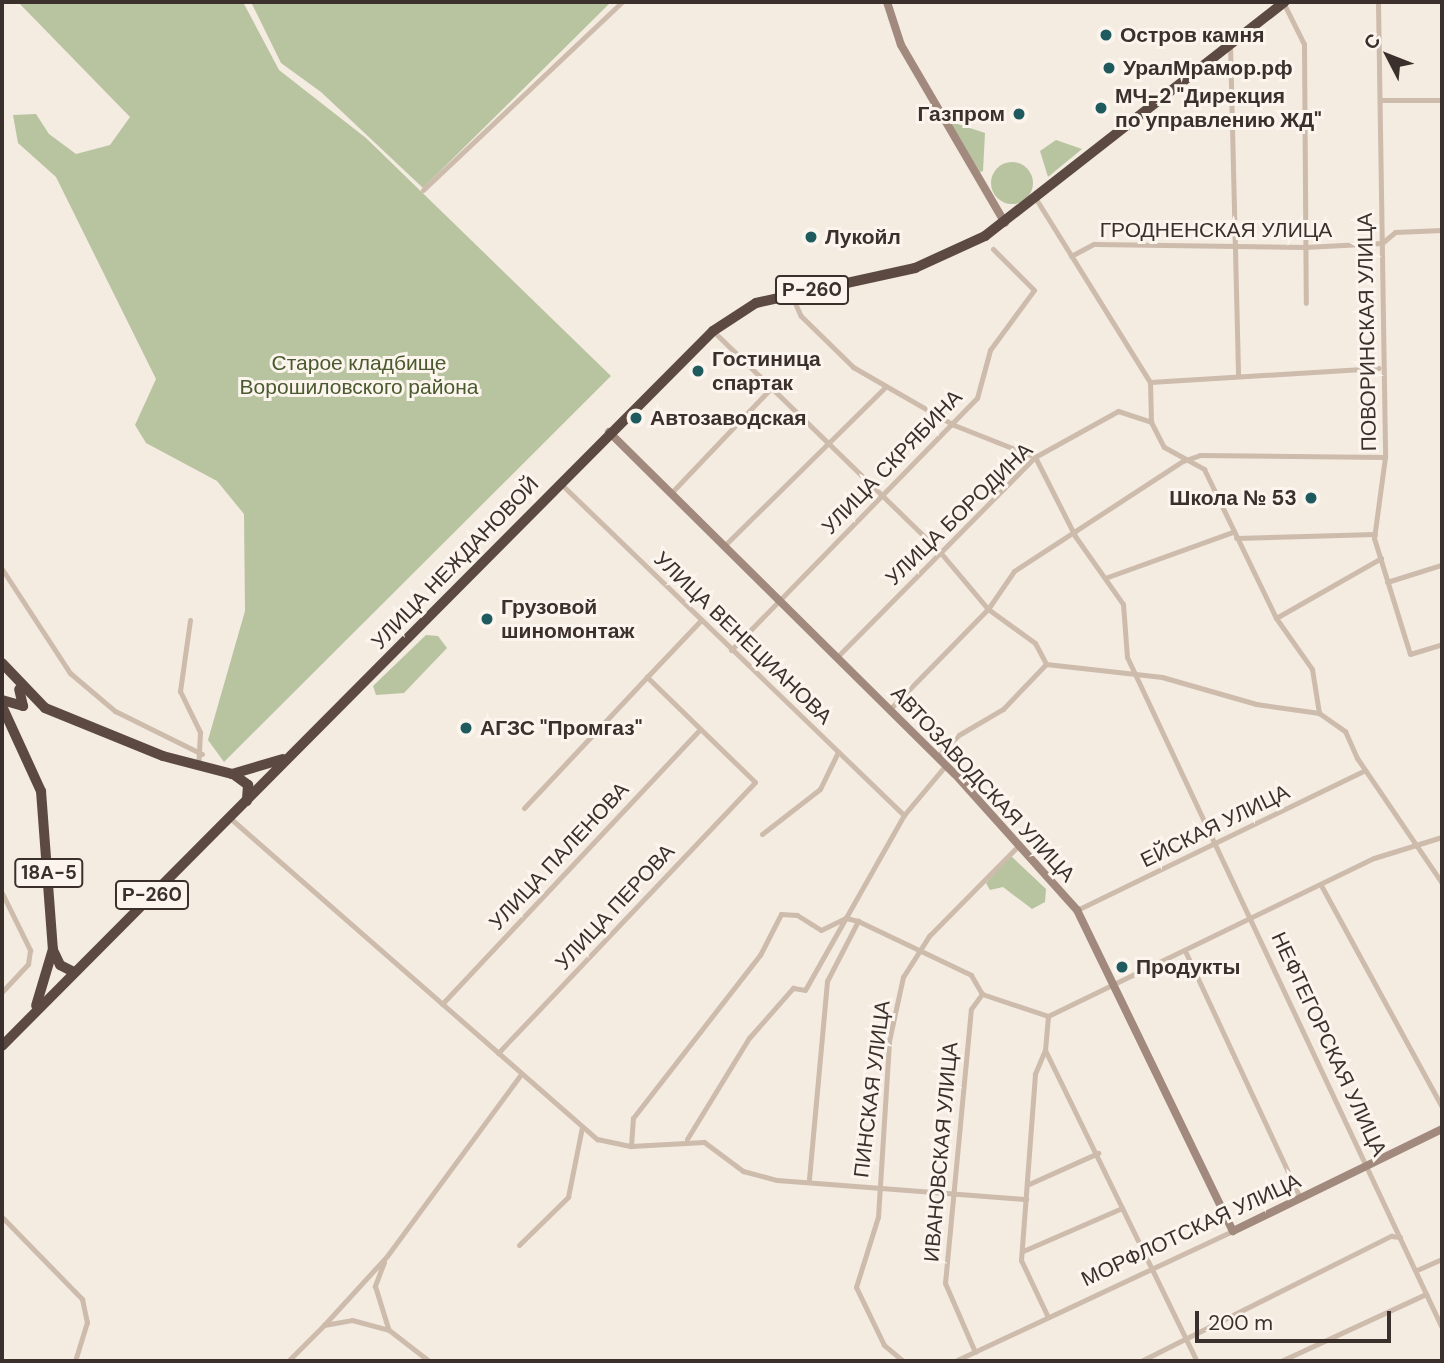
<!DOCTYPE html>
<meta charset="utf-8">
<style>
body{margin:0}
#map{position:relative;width:1444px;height:1363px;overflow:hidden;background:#f4ebe1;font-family:"DM Sans",sans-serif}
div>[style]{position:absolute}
.green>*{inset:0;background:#b8c4a0}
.round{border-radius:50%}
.street>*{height:5px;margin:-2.5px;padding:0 2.5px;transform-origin:2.5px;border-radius:2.5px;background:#cdbbac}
.secondary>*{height:8px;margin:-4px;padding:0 4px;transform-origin:4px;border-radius:4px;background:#a18a7d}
.highway>*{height:10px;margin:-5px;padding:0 5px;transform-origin:5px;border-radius:5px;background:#5c4a42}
.dots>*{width:19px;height:19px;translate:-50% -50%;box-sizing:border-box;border:4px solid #fbf5ee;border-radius:50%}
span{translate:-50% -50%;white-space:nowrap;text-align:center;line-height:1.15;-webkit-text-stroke:6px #fbf5ee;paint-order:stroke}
.shield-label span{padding:2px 5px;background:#fbf5ee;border:2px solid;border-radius:5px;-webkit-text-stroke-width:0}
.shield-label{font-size:19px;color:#3b302b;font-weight:700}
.poi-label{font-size:21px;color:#3b302b;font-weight:700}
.left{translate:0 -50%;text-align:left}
.right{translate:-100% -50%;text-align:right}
.street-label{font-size:21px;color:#3b302b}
.park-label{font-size:21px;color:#4a5a2e}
.frame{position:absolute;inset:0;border:4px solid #3b302b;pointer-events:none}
.north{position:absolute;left:1353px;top:21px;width:70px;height:70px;-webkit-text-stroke:5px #fbf5ee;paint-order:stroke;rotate:312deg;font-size:19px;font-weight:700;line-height:28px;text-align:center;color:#3b302b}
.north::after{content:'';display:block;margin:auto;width:24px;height:32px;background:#3b302b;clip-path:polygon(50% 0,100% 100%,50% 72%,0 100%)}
.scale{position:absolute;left:1195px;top:1311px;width:196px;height:32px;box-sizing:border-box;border:4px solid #3b302b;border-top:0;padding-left:9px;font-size:21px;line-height:24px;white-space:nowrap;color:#3b302b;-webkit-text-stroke:5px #fbf5ee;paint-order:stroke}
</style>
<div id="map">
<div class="green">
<div style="clip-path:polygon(18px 2px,243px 2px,279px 70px,366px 138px,611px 376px,224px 762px,208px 740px,245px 611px,244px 514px,217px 481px,146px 443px,135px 425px,156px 379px,56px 177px,18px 143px,13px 115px,36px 114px,49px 134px,76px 154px,110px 145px,130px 117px)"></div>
<div style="clip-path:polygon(251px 2px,611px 2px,423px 188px,321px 92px,281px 63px)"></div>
<div style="clip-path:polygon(949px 121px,985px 133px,983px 171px,980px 172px)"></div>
<div style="clip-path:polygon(1056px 140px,1082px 149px,1048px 177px,1040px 151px)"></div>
<div class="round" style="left:991px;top:162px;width:42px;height:42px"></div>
<div style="clip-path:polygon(426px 635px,438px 636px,447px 648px,404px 693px,376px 695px,373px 686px)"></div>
<div style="clip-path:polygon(1011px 856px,1046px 889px,1045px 902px,1032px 909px,1003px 887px,990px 890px,986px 883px)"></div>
</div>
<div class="street">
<div style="left:1283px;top:2px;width:47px;rotate:63.4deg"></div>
<div style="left:1304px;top:44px;width:259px;rotate:89.6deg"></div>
<div style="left:1378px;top:2px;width:455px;rotate:89.1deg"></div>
<div style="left:1385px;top:457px;width:82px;rotate:97.7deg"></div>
<div style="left:1374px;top:538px;width:121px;rotate:72.8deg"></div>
<div style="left:1410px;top:654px;width:34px;rotate:-17deg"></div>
<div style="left:1230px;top:45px;width:329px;rotate:88.6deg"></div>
<div style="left:1380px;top:100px;width:62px"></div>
<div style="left:423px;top:190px;width:274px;rotate:-43.4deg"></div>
<div style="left:1036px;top:199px;width:216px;rotate:58.1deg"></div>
<div style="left:1150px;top:382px;width:40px;rotate:88.6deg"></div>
<div style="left:1071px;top:256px;width:26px;rotate:-28deg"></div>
<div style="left:1094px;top:244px;width:211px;rotate:0.8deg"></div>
<div style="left:1305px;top:247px;width:77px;rotate:-3deg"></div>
<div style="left:1382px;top:243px;width:17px;rotate:-40deg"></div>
<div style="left:1395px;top:232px;width:47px;rotate:-2.4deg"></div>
<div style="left:791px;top:294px;width:24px;rotate:66deg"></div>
<div style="left:801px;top:316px;width:73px;rotate:44.4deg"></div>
<div style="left:853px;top:367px;width:116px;rotate:29.9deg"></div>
<div style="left:954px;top:425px;width:87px;rotate:21.6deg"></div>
<div style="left:1035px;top:457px;width:89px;rotate:63.1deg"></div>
<div style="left:1075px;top:536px;width:83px;rotate:54.8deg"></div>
<div style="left:1123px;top:604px;width:53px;rotate:85.7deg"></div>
<div style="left:1127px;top:657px;width:741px;rotate:64.85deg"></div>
<div style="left:713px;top:331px;width:317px;rotate:44.2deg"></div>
<div style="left:940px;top:552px;width:75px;rotate:49.9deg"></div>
<div style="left:988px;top:609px;width:58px;rotate:35.9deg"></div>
<div style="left:1035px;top:643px;width:24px;rotate:62deg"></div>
<div style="left:1150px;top:382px;width:229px;rotate:-3.5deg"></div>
<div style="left:561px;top:484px;width:477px;rotate:44deg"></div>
<div style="left:672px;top:492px;width:142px;rotate:-46.4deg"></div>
<div style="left:1236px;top:538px;width:139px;rotate:-1.6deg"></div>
<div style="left:725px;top:545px;width:223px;rotate:-44.6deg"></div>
<div style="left:2px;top:569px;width:124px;rotate:56.8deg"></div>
<div style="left:70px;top:673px;width:59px;rotate:40.2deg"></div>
<div style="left:115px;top:711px;width:97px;rotate:26.3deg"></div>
<div style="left:1105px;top:578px;width:136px;rotate:-19.8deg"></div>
<div style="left:1387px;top:582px;width:57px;rotate:-17.5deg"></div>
<div style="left:1276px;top:618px;width:121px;rotate:-29.7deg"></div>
<div style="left:190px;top:620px;width:72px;rotate:98deg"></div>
<div style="left:180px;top:691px;width:46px;rotate:64deg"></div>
<div style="left:200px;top:732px;width:35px;rotate:93deg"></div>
<div style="left:731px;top:650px;width:352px;rotate:-45.7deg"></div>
<div style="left:977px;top:398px;width:50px;rotate:-74.8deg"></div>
<div style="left:990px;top:350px;width:74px;rotate:-53.7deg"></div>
<div style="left:1034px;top:290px;width:58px;rotate:-135deg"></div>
<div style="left:837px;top:657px;width:281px;rotate:-45.3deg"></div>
<div style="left:1035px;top:457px;width:95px;rotate:-29deg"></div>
<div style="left:1118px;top:411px;width:35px;rotate:18deg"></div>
<div style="left:1151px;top:422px;width:28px;rotate:63deg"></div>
<div style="left:1164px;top:447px;width:46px;rotate:28.8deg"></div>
<div style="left:1204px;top:469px;width:165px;rotate:64.2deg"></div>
<div style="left:1276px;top:618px;width:62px;rotate:54.8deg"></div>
<div style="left:1312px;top:669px;width:45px;rotate:81deg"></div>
<div style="left:1319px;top:713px;width:32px;rotate:35deg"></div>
<div style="left:1345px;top:731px;width:30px;rotate:66deg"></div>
<div style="left:1357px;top:758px;width:151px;rotate:55.8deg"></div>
<div style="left:889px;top:710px;width:141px;rotate:-45.6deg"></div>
<div style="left:988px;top:609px;width:46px;rotate:-55.6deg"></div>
<div style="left:1014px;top:571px;width:202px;rotate:-33.1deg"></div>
<div style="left:1183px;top:461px;width:18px;rotate:-19deg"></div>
<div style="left:1200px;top:455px;width:185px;rotate:0.6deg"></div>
<div style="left:937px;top:757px;width:29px;rotate:-46deg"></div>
<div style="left:957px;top:736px;width:53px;rotate:-30.4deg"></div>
<div style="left:1003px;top:709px;width:62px;rotate:-46.3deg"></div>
<div style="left:1046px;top:664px;width:117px;rotate:6.4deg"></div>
<div style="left:1162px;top:677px;width:98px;rotate:16deg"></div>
<div style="left:1256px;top:704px;width:64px;rotate:8.1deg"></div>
<div style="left:524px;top:808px;width:180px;rotate:-46.8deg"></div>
<div style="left:230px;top:818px;width:488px;rotate:41.2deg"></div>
<div style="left:597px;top:1139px;width:35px;rotate:12deg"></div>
<div style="left:631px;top:1146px;width:73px;rotate:-3.1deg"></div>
<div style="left:704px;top:1142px;width:49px;rotate:36.6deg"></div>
<div style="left:743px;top:1171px;width:35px;rotate:15deg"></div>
<div style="left:777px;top:1180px;width:250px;rotate:4.4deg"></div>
<div style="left:762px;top:834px;width:73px;rotate:-37.8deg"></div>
<div style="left:820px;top:789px;width:41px;rotate:-64.1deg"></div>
<div style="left:1322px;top:887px;width:251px;rotate:61.4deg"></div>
<div style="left:2px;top:893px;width:64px;rotate:63.8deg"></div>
<div style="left:30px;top:950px;width:14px;rotate:98deg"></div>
<div style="left:28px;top:964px;width:38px;rotate:133deg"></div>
<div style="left:1077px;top:910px;width:320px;rotate:-25.9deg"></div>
<div style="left:1186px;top:953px;width:270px;rotate:65deg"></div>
<div style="left:442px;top:1004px;width:377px;rotate:-46.8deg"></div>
<div style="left:1048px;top:1016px;width:34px;rotate:95deg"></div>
<div style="left:1045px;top:1050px;width:346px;rotate:64deg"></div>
<div style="left:1045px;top:1050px;width:26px;rotate:113deg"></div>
<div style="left:1035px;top:1074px;width:187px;rotate:94.3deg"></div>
<div style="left:1021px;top:1260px;width:63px;rotate:64.7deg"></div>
<div style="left:498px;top:1053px;width:373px;rotate:-46.5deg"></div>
<div style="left:755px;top:782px;width:151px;rotate:-135.8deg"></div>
<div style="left:647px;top:677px;width:79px;rotate:-46.5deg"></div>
<div style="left:687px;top:1139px;width:119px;rotate:-58.5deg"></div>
<div style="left:749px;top:1038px;width:67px;rotate:-48.7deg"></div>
<div style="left:793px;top:988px;width:12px;rotate:9deg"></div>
<div style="left:805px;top:990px;width:201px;rotate:-60.5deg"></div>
<div style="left:904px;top:815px;width:65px;rotate:-50deg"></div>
<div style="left:631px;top:1146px;width:28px;rotate:-86deg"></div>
<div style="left:633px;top:1118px;width:207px;rotate:-52.1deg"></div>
<div style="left:760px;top:955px;width:46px;rotate:-62.9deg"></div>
<div style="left:781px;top:914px;width:16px;rotate:4deg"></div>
<div style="left:797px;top:915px;width:28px;rotate:32deg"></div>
<div style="left:821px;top:930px;width:28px;rotate:-26deg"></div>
<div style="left:846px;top:918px;width:12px;rotate:14deg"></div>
<div style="left:858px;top:921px;width:125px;rotate:25.5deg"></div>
<div style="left:971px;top:975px;width:22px;rotate:60deg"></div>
<div style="left:982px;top:994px;width:70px;rotate:18.4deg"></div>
<div style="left:1048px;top:1016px;width:362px;rotate:-25.9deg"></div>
<div style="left:1374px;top:858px;width:71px;rotate:-17.2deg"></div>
<div style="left:809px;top:1179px;width:199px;rotate:-84.8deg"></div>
<div style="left:827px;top:981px;width:68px;rotate:-62.7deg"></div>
<div style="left:1029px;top:1184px;width:76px;rotate:-24.2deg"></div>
<div style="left:2px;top:1217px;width:115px;rotate:45.7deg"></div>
<div style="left:82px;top:1299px;width:24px;rotate:78deg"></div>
<div style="left:87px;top:1322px;width:41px;rotate:107.1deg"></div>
<div style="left:519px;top:1245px;width:69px;rotate:-44.4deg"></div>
<div style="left:568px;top:1197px;width:71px;rotate:-78.7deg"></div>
<div style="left:1023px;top:1251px;width:108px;rotate:-23.5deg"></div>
<div style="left:384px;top:1262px;width:26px;rotate:111deg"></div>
<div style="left:375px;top:1286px;width:44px;rotate:72.8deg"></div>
<div style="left:1417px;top:1270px;width:27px;rotate:-24deg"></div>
<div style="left:324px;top:1325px;width:93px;rotate:-47.6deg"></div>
<div style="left:387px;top:1256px;width:226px;rotate:-53.6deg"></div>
<div style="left:975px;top:1352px;width:75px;rotate:-113.5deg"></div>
<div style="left:945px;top:1283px;width:275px;rotate:-84.6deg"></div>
<div style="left:971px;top:1009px;width:19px;rotate:-54deg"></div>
<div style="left:288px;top:1361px;width:51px;rotate:-45deg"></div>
<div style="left:324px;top:1325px;width:28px;rotate:-10deg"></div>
<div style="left:352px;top:1320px;width:38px;rotate:15deg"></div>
<div style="left:389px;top:1330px;width:51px;rotate:37.8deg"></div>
<div style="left:524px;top:1361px;width:10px"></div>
<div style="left:903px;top:1361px;width:25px;rotate:-140deg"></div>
<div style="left:884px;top:1345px;width:64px;rotate:-115.8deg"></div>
<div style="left:856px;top:1287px;width:73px;rotate:-72.6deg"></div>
<div style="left:878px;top:1217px;width:176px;rotate:-86.4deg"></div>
<div style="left:889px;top:1041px;width:66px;rotate:-77.7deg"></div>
<div style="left:903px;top:977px;width:49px;rotate:-57.6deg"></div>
<div style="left:929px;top:936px;width:128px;rotate:-45.3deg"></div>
<div style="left:955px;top:1361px;width:307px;rotate:-25.1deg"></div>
<div style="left:1141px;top:1361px;width:280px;rotate:-26.6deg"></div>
<div style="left:1391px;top:1236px;width:9px;rotate:6deg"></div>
<div style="left:1281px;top:1361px;width:160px;rotate:-24.8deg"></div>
</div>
<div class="secondary">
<div style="left:887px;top:2px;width:45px;rotate:72deg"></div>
<div style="left:901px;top:45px;width:206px;rotate:59.7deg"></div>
<div style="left:609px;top:432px;width:486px;rotate:44.7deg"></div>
<div style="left:955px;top:774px;width:183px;rotate:48.1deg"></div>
<div style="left:1077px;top:910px;width:357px;rotate:64.1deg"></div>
<div style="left:1233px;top:1231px;width:233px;rotate:-26deg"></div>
</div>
<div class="highway">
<div style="left:2px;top:663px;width:62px;rotate:46.3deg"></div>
<div style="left:45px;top:708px;width:127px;rotate:22.1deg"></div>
<div style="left:163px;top:756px;width:71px;rotate:14.6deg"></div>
<div style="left:232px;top:774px;width:53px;rotate:-16.4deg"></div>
<div style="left:2px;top:700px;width:22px;rotate:16deg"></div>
<div style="left:23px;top:706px;width:17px;rotate:-103deg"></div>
<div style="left:2px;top:706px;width:94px;rotate:65.4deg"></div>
<div style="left:41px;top:791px;width:158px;rotate:85.7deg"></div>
<div style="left:53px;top:949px;width:59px;rotate:106.6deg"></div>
<div style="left:233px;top:774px;width:19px;rotate:36deg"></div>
<div style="left:248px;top:785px;width:16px;rotate:94deg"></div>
<div style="left:54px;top:952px;width:14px;rotate:65deg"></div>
<div style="left:60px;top:965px;width:16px;rotate:27deg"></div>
<div style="left:2px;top:1046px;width:1008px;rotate:-45.16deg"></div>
<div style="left:713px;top:331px;width:51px;rotate:-33.1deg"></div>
<div style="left:756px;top:303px;width:163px;rotate:-12.4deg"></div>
<div style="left:915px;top:268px;width:77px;rotate:-24.6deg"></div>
<div style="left:985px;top:236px;width:380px;rotate:-38deg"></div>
</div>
<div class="dots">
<div style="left:1106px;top:35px;background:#1f5a5e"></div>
<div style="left:1109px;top:68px;background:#1f5a5e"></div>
<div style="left:1101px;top:108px;background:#1f5a5e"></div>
<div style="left:1019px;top:114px;background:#1f5a5e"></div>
<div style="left:811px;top:237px;background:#1f5a5e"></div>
<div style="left:698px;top:371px;background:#1f5a5e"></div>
<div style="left:636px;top:418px;background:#1f5a5e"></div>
<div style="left:1311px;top:498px;background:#1f5a5e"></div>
<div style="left:487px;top:619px;background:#1f5a5e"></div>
<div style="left:466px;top:728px;background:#1f5a5e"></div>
<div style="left:1122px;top:967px;background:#1f5a5e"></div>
</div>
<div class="shield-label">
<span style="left:812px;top:290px">Р-260</span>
<span style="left:49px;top:873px">18А-5</span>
<span style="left:152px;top:895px">Р-260</span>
</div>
<div class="poi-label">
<span class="left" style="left:1120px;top:35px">Остров камня</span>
<span class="left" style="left:1123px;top:68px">УралМрамор.рф</span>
<span class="left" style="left:1115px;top:108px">МЧ-2 "Дирекция<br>по управлению ЖД"</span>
<span class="right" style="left:1005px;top:114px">Газпром</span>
<span class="left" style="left:825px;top:237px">Лукойл</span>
<span class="left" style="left:712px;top:371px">Гостиница<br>спартак</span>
<span class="left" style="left:650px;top:418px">Автозаводская</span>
<span class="right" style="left:1297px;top:498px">Школа № 53</span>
<span class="left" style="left:501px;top:619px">Грузовой<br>шиномонтаж</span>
<span class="left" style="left:480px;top:728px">АГЗС "Промгаз"</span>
<span class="left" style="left:1136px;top:967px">Продукты</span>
</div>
<div class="street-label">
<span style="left:1216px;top:230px">ГРОДНЕНСКАЯ УЛИЦА</span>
<span style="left:1367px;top:332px;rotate:-91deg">ПОВОРИНСКАЯ УЛИЦА</span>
<span style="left:892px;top:462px;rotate:-46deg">УЛИЦА СКРЯБИНА</span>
<span style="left:959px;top:514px;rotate:-44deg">УЛИЦА БОРОДИНА</span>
<span style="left:455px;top:563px;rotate:-46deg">УЛИЦА НЕЖДАНОВОЙ</span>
<span style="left:743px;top:638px;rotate:44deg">УЛИЦА ВЕНЕЦИАНОВА</span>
<span style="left:983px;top:784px;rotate:47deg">АВТОЗАВОДСКАЯ УЛИЦА</span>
<span style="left:1215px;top:826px;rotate:-26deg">ЕЙСКАЯ УЛИЦА</span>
<span style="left:559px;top:856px;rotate:-47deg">УЛИЦА ПАЛЕНОВА</span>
<span style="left:615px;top:907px;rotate:-47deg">УЛИЦА ПЕРОВА</span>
<span style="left:1329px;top:1044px;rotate:65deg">НЕФТЕГОРСКАЯ УЛИЦА</span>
<span style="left:872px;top:1089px;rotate:-83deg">ПИНСКАЯ УЛИЦА</span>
<span style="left:941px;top:1152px;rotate:-85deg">ИВАНОВСКАЯ УЛИЦА</span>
<span style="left:1191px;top:1230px;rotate:-25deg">МОРФЛОТСКАЯ УЛИЦА</span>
</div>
<div class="park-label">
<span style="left:359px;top:375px">Старое кладбище<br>Ворошиловского района</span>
</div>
<div class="frame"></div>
<div class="north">С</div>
<div class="scale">200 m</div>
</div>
